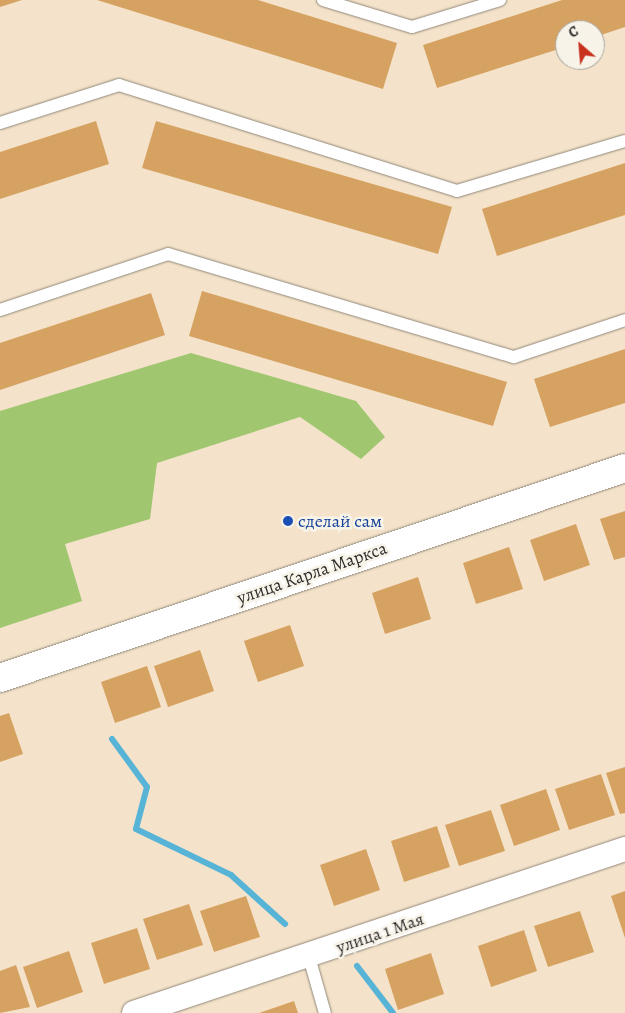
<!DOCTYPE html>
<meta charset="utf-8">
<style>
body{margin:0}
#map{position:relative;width:625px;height:1013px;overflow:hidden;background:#f4e3ca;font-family:Alegreya,serif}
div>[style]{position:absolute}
.green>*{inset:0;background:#a0c670}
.stream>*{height:6px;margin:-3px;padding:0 3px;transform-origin:3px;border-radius:3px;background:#58b4d6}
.building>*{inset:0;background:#d6a261}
.roads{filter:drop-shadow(0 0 1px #90877a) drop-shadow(0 0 1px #90877a)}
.service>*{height:12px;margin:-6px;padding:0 6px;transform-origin:6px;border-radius:6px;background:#fff}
.minor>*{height:24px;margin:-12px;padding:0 12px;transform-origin:12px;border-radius:12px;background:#fff}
.tertiary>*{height:28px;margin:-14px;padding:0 14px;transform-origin:14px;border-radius:14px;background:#fff}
.dots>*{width:14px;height:14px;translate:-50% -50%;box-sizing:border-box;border:2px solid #f7f3e8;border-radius:50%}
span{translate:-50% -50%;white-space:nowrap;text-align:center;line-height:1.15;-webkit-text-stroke:5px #f7f3e8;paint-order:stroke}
.transit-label{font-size:18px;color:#164399}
.left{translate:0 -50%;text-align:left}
.street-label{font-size:18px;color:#2b2b2b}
.north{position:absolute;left:555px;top:20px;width:50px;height:50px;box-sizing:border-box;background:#f7f3e8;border:1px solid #a5a39c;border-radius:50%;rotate:333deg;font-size:14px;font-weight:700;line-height:20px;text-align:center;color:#2b2b2b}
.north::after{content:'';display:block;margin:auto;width:18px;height:22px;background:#c8321e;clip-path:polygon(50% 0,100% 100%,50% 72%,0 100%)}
</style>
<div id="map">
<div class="green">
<div style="clip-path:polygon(191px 353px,356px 401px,385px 437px,361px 459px,300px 417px,157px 463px,150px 519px,65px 544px,82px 601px,0 628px,0 411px)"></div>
</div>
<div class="stream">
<div style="left:112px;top:739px;width:59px;rotate:53.9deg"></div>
<div style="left:147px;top:787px;width:43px;rotate:104.7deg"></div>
<div style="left:136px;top:829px;width:106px;rotate:25.8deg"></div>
<div style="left:231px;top:875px;width:73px;rotate:42.2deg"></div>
<div style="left:357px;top:966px;width:59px;rotate:52.5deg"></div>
</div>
<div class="building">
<div style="clip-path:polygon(0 0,22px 0,0 7px)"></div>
<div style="clip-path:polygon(97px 0,258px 0,397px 43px,383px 89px)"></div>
<div style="clip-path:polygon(562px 0,625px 0,625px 27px,595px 37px,595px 30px,565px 30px,565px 47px,437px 88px,423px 45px)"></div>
<div style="clip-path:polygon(96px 121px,109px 164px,0 199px,0 152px)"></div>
<div style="clip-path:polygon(156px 121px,452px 207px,438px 254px,142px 168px)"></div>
<div style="clip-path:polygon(625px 163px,625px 215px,497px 256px,482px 209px)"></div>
<div style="clip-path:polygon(202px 291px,507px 382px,493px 426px,189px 336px)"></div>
<div style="clip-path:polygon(151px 293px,165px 335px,0 390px,0 343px)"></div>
<div style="clip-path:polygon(625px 349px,625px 403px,550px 427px,534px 379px)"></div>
<div style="clip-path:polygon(625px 511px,625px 557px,614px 560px,600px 519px)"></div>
<div style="clip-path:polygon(576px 524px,590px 565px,544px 581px,530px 540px)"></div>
<div style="clip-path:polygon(509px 547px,523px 589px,476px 604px,463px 563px)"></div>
<div style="clip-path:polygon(418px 577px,431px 619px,385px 634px,372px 593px)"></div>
<div style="clip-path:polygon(290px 625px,304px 666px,258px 682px,244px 641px)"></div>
<div style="clip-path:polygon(200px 650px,214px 691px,168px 707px,154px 666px)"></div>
<div style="clip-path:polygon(147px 666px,161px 707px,115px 723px,101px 682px)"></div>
<div style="clip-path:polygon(9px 713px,23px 754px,0 762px,0 716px)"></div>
<div style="clip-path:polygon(625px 767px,625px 813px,620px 814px,606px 773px)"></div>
<div style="clip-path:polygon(601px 774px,615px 815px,569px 830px,555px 789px)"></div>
<div style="clip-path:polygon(546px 789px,560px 830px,514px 846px,500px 805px)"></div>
<div style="clip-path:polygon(491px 810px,505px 851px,459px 866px,445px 825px)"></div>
<div style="clip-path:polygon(437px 826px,450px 867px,404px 882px,391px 841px)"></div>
<div style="clip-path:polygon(366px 849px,380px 890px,334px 906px,320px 865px)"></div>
<div style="clip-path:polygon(625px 891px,625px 938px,611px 896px)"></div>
<div style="clip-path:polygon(246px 896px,260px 937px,214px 952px,200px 911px)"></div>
<div style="clip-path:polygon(189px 904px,203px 945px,157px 960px,143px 919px)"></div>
<div style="clip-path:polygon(580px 911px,594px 952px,548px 967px,534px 926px)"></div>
<div style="clip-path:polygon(137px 928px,150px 969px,104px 984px,91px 943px)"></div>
<div style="clip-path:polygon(524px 930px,537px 971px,491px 987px,478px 946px)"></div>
<div style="clip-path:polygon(69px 951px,83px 992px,37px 1008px,23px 967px)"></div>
<div style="clip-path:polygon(431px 953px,444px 994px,398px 1010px,385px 969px)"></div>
<div style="clip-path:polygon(16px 965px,30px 1007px,0 1013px,0 971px)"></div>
<div style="clip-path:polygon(294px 1001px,298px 1013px,259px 1013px)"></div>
</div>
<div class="roads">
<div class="service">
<div style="left:323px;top:0;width:93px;rotate:16.9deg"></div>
<div style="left:412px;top:27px;width:92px;rotate:-17.1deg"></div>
<div style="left:0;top:123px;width:125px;rotate:-17.7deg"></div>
<div style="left:119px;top:85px;width:354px;rotate:17.4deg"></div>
<div style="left:457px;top:191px;width:175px;rotate:-16.6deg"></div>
<div style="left:0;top:310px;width:177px;rotate:-18.4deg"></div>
<div style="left:168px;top:254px;width:361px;rotate:16.6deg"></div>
<div style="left:514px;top:357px;width:117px;rotate:-18.4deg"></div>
<div style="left:309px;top:957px;width:58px;rotate:74.1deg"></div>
</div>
<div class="minor">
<div style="left:134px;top:1013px;width:518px;rotate:-18.47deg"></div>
</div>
<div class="tertiary">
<div style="left:0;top:678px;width:659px;rotate:-18.57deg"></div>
</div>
</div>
<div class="dots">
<div style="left:288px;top:521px;background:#1a4fb4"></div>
</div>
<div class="transit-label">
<span class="left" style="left:298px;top:521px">сделай сам</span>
</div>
<div class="street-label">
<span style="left:312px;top:573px;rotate:-19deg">улица Карла Маркса</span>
<span style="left:380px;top:933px;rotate:-19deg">улица 1 Мая</span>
</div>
<div class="north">С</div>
</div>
